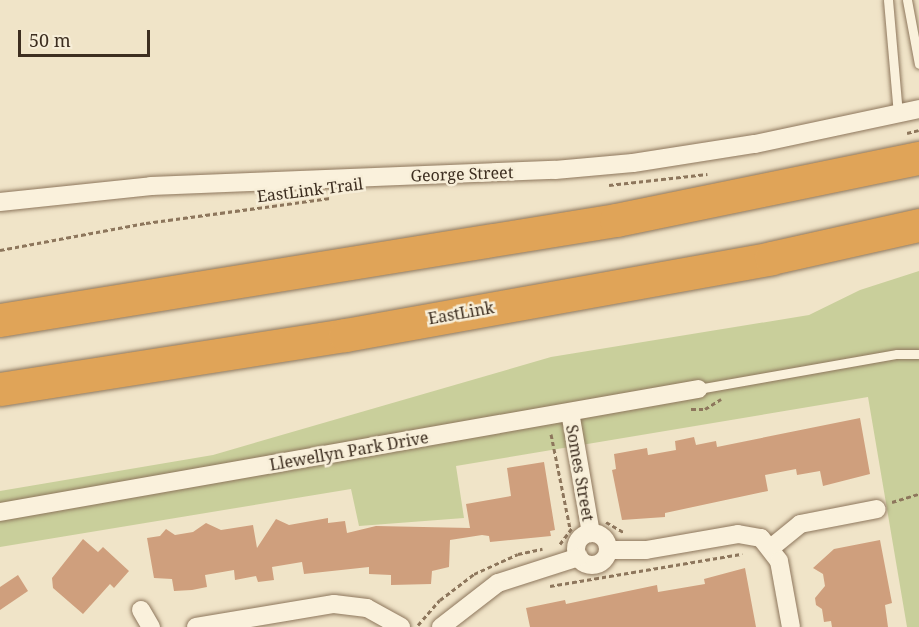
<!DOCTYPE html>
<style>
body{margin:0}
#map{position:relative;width:919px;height:627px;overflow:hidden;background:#f0e4c8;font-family:"Noto Serif",serif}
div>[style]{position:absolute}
.green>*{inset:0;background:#c9cf9b}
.building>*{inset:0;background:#cf9f7d}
.path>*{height:3px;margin-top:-1.5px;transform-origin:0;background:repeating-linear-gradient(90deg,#8d765c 0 4.5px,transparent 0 7.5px)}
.roads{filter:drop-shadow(0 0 2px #8d765c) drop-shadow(0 0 2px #8d765c)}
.service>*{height:9px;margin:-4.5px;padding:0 4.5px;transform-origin:4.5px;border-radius:4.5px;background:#faf1dc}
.minor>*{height:18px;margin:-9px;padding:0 9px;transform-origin:9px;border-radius:9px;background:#faf1dc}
.minor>.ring{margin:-9px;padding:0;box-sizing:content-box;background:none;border:18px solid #faf1dc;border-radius:50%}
.motorway>*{height:33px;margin:-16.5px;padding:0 16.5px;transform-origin:16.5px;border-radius:16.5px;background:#e0a458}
span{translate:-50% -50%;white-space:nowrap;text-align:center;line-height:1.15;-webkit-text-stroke:5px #f7eed8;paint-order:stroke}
.street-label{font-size:16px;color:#3d2e20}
.scale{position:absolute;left:18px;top:30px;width:132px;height:27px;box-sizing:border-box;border:3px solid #3d2e20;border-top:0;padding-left:8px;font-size:18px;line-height:21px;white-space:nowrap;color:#3d2e20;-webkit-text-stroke:4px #f7eed8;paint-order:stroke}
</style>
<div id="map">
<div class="green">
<div style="clip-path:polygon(919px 271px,919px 627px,907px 627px,868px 397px,456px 466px,464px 518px,359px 526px,351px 489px,0 547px,0 491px,213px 455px,551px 357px,809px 315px,860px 290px)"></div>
</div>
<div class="building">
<div style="clip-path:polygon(860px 418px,870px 474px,823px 486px,820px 471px,797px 475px,796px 469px,765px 475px,768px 491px,665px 513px,665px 517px,622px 520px,612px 470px,616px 469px,614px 454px,647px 448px,648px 455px,676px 450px,675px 441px,694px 437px,696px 445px,716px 441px,717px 447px)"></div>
<div style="clip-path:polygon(544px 462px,555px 530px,550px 531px,551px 536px,490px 542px,489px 536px,482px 535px,450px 540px,449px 567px,432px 571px,431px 584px,391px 585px,391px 575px,369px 574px,369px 567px,304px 574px,302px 562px,272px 567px,274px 580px,258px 582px,256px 576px,235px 580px,234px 570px,205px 575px,207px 587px,192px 590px,174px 591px,172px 579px,154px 578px,147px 538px,160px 536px,166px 529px,175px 535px,193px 532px,206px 523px,221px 530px,253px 525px,257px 548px,276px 519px,289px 525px,328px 518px,328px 523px,345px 521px,347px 533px,376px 526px,470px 528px,466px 504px,511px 496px,507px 468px)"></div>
<div style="clip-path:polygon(83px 539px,98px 552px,103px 547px,129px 571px,114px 588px,110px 584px,83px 614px,53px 588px,52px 578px)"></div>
<div style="clip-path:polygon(880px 540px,892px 603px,885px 605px,888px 627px,832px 627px,831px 621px,824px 622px,822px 609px,816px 605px,815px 598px,825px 586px,823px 574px,813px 568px,834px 549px)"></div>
<div style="clip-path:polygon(745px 568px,756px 627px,530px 627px,526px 608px,565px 600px,566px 604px,657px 585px,658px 592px,705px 584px,704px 579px)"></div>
<div style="clip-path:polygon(18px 575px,28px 591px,0 610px,0 587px)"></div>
</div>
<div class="path">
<div style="left:907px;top:133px;width:12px;rotate:-14deg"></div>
<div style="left:609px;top:185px;width:99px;rotate:-6.4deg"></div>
<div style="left:0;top:250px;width:148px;rotate:-10.5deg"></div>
<div style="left:146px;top:223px;width:186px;rotate:-7.7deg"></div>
<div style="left:691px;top:409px;width:14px"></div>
<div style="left:705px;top:409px;width:19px;rotate:-32deg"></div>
<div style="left:551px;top:434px;width:96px;rotate:78.6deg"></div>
<div style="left:892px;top:502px;width:28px;rotate:-17deg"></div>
<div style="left:606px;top:522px;width:20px;rotate:30deg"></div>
<div style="left:560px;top:544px;width:20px;rotate:-53deg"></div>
<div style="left:550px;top:586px;width:195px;rotate:-9.5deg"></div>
<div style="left:418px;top:625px;width:33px;rotate:-49deg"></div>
<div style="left:440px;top:600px;width:43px;rotate:-37.4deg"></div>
<div style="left:474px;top:574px;width:48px;rotate:-24.4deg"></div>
<div style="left:518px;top:554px;width:25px;rotate:-12deg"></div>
</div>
<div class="roads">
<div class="service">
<div style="left:888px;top:0;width:114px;rotate:85deg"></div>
<div style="left:907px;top:0;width:65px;rotate:79.4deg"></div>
<div style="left:698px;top:389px;width:202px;rotate:-10deg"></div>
<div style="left:897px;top:354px;width:22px"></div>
</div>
<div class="minor">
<div style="left:0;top:202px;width:152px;rotate:-6deg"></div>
<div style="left:151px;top:186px;width:404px;rotate:-2.3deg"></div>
<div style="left:555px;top:170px;width:78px;rotate:-5.1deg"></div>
<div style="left:633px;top:163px;width:123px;rotate:-8.9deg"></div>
<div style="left:755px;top:144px;width:168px;rotate:-12deg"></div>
<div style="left:570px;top:412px;width:123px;rotate:80.2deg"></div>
<div style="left:0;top:512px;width:709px;rotate:-9.99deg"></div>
<div class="ring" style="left:576px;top:533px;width:14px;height:14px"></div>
<div style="left:772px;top:547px;width:36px;rotate:-39deg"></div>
<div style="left:800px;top:524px;width:78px;rotate:-11deg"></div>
<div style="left:608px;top:550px;width:38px"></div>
<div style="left:646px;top:550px;width:93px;rotate:-9.9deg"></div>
<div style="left:738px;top:534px;width:23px;rotate:10deg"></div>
<div style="left:761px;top:538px;width:29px;rotate:52deg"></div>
<div style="left:779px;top:561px;width:67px;rotate:79.7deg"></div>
<div style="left:141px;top:610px;width:20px;rotate:60deg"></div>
<div style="left:196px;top:627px;width:140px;rotate:-9.5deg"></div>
<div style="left:334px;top:604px;width:33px;rotate:7deg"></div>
<div style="left:367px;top:608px;width:39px;rotate:29deg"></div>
<div style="left:441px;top:627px;width:72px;rotate:-37.7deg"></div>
<div style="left:498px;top:583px;width:85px;rotate:-17.8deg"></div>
</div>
<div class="motorway">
<div style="left:0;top:320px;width:624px;rotate:-9.22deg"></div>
<div style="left:616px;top:220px;width:309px;rotate:-11.6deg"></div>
<div style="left:0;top:389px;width:349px;rotate:-8.9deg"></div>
<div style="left:345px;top:335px;width:433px;rotate:-10.2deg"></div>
<div style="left:771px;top:258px;width:152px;rotate:-12.6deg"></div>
</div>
</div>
<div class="street-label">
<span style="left:462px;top:174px;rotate:-2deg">George Street</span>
<span style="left:310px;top:190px;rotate:-7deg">EastLink Trail</span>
<span style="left:461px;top:313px;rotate:-10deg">EastLink</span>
<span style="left:349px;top:451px;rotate:-10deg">Llewellyn Park Drive</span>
<span style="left:580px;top:473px;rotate:80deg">Somes Street</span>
</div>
<div class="scale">50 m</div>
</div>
